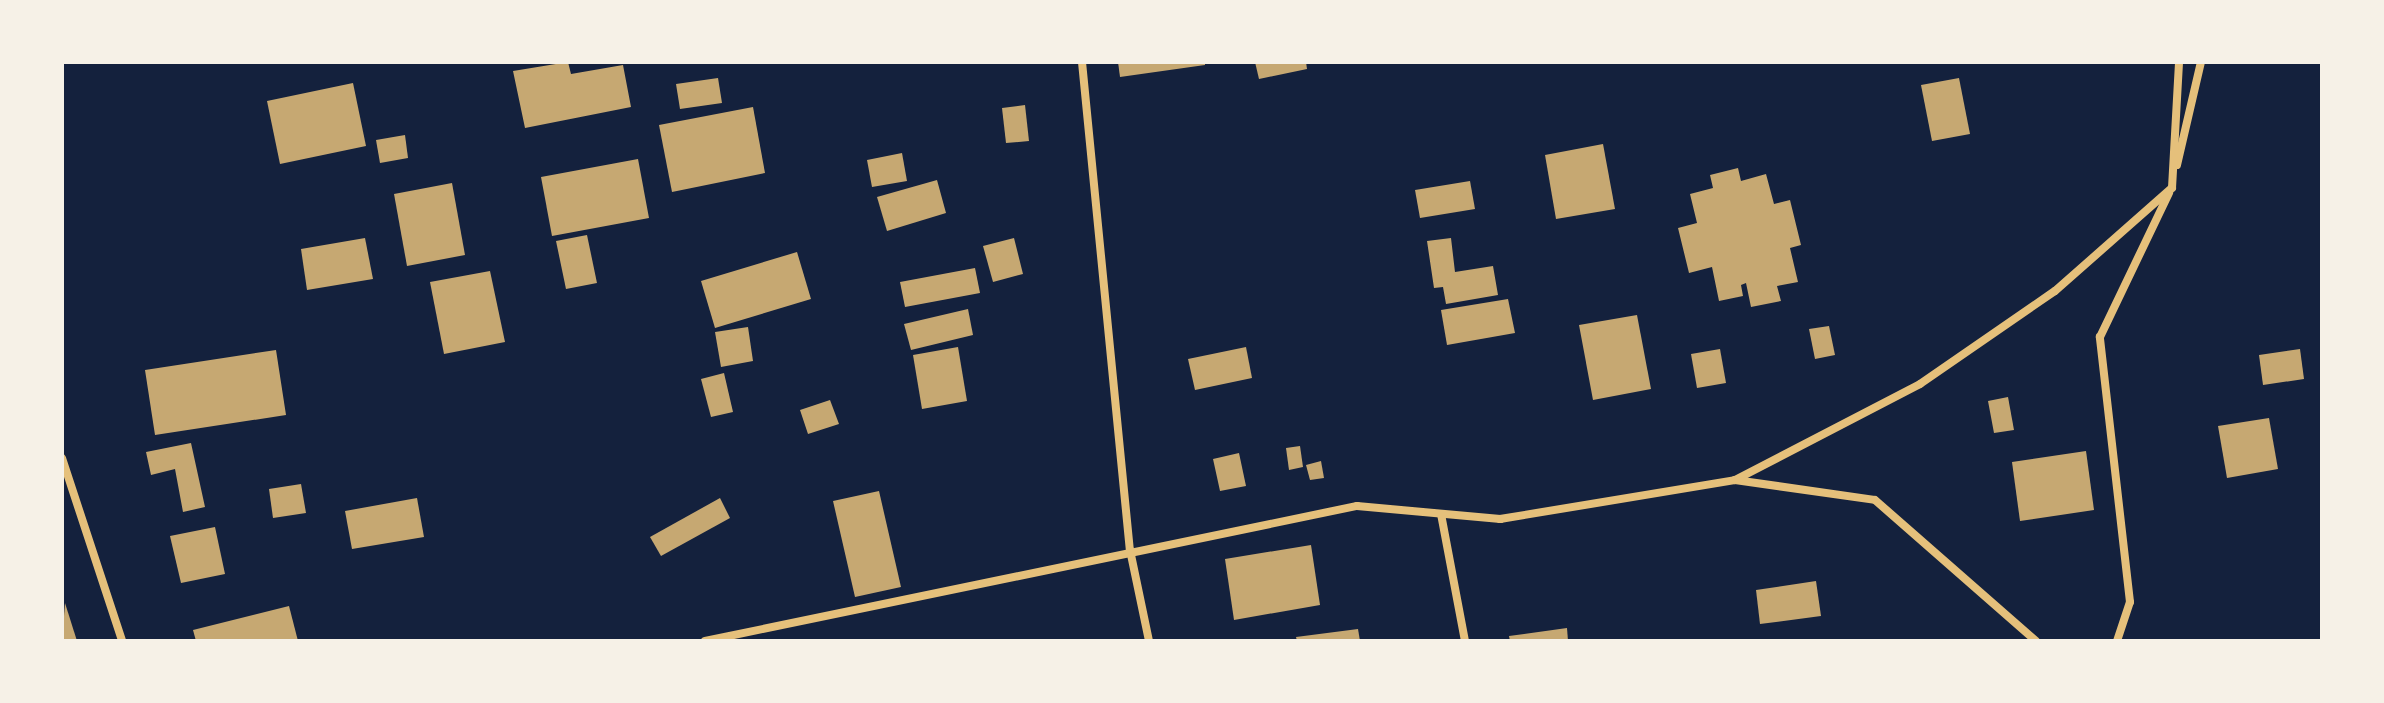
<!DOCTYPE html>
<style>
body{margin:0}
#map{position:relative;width:2384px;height:703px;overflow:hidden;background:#14213d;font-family:Ubuntu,sans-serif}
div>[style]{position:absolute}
.building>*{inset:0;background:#c6a872}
.minor>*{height:8px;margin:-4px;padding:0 4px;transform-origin:4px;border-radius:4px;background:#e5c07b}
span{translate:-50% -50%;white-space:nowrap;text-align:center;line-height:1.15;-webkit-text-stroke:6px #f6f1e7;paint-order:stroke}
.frame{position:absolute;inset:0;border:64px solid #f6f1e7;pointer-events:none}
</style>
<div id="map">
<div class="building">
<div style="clip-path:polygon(568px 62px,571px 74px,623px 65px,631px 107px,525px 128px,513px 71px)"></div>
<div style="clip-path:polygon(1118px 62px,1205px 62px,1205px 65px,1120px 77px)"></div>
<div style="clip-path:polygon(1255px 62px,1306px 62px,1307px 69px,1259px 79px)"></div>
<div style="clip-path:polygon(718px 78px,722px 103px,680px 109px,676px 84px)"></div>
<div style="clip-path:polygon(1959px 78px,1970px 134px,1932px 141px,1921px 85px)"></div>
<div style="clip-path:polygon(353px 83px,366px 146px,280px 164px,267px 101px)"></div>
<div style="clip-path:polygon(1025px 105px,1029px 141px,1006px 143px,1002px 108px)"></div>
<div style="clip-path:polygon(753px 107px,765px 173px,672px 192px,659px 125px)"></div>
<div style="clip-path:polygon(405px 135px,408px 158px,380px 163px,376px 140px)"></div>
<div style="clip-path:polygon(1603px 144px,1615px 209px,1556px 219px,1545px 155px)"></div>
<div style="clip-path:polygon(902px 153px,907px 181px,872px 187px,867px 160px)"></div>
<div style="clip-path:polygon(638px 159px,649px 218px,552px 236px,541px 177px)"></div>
<div style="clip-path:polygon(1738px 168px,1741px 181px,1766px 174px,1774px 204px,1790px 200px,1801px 245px,1790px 248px,1798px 282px,1777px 286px,1781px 301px,1751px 307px,1746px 283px,1741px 285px,1743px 296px,1719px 301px,1712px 267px,1689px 273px,1678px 228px,1697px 223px,1690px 194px,1713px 188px,1710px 175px)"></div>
<div style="clip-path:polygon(937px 180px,946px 213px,887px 231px,877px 197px)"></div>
<div style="clip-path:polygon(1470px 181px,1475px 209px,1420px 218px,1415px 190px)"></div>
<div style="clip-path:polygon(452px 183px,465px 255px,407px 266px,394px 194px)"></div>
<div style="clip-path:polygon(587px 235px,597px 283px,566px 289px,556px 241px)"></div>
<div style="clip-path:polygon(365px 238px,373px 279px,307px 290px,301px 249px)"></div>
<div style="clip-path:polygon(1014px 238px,1023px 274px,993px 282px,983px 246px)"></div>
<div style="clip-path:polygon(1451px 238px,1455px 272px,1493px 266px,1498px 295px,1446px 304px,1443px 287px,1434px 288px,1427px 241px)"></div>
<div style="clip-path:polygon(797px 252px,811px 299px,715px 328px,701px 281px)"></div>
<div style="clip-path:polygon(975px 268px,980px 293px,905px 307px,900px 282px)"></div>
<div style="clip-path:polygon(490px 271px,505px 342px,444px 354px,430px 282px)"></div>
<div style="clip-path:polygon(1508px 299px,1515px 333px,1447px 345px,1441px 310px)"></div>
<div style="clip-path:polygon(968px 309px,973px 335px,911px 350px,904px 324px)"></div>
<div style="clip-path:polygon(1637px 315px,1651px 389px,1593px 400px,1579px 325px)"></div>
<div style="clip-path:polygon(1829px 326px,1835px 355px,1815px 359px,1809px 329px)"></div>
<div style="clip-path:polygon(748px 327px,753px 361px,721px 367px,715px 332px)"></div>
<div style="clip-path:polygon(958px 347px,967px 401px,922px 409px,913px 355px)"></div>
<div style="clip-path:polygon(1246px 347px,1252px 378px,1195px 390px,1188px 359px)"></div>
<div style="clip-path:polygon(1720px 349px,1726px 383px,1697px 388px,1691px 354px)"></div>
<div style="clip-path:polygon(2300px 349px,2304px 379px,2263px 385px,2259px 355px)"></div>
<div style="clip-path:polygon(276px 350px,286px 415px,155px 435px,145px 370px)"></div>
<div style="clip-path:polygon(724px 373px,733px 412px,711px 417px,701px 379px)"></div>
<div style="clip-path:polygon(2008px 397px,2014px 430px,1994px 433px,1988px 401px)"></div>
<div style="clip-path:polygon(830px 400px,839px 424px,808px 434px,800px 410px)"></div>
<div style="clip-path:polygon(2269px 418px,2278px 469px,2227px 478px,2218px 426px)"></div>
<div style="clip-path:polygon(191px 443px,205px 507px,183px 512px,175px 469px,151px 475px,146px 452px)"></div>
<div style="clip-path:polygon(1300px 446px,1303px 467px,1289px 470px,1286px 448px)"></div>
<div style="clip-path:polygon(2086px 451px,2094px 510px,2020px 521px,2012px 462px)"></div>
<div style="clip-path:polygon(1239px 453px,1246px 486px,1220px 491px,1213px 459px)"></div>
<div style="clip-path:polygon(1321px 461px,1324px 478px,1310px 480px,1306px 465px)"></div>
<div style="clip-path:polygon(301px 484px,306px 513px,273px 518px,269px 489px)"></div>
<div style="clip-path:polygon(879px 491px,901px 587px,855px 597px,833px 501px)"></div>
<div style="clip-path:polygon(417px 498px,424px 537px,352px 549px,345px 511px)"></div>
<div style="clip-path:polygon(720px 498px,730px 518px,661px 556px,650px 537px)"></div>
<div style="clip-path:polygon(215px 527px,225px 574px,181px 583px,170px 536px)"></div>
<div style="clip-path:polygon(1311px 545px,1320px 605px,1234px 620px,1225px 559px)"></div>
<div style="clip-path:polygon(1816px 581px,1821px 616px,1760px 624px,1756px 590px)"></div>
<div style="clip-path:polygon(65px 603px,77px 641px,62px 641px)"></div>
<div style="clip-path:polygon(289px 606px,298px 641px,196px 641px,193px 630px)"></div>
<div style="clip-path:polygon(1567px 628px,1568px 641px,1510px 641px,1509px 636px)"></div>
<div style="clip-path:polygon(1358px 629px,1360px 641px,1297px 641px,1296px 637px)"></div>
</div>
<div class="minor">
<div style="left:1082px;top:62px;width:490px;rotate:84.4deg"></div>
<div style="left:1130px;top:550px;width:93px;rotate:78.2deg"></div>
<div style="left:2177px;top:165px;width:106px;rotate:-76.9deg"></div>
<div style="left:62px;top:458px;width:193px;rotate:71.8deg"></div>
<div style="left:1735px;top:480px;width:141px;rotate:8.1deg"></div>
<div style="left:1875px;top:500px;width:214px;rotate:41.2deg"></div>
<div style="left:1441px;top:514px;width:129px;rotate:79.3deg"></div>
<div style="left:705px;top:641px;width:666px;rotate:-11.7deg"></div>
<div style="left:1357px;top:506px;width:144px;rotate:5.2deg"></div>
<div style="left:1500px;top:519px;width:238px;rotate:-9.4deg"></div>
<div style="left:1735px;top:480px;width:208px;rotate:-27.4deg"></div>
<div style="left:1920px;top:384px;width:164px;rotate:-34.6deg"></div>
<div style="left:2055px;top:291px;width:156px;rotate:-41.4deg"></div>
<div style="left:2172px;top:188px;width:126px;rotate:-86.8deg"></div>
<div style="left:2117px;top:641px;width:41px;rotate:-71.6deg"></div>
<div style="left:2130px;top:602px;width:267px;rotate:-96.5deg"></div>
<div style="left:2100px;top:337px;width:160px;rotate:-64.4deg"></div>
</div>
<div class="frame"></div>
</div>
